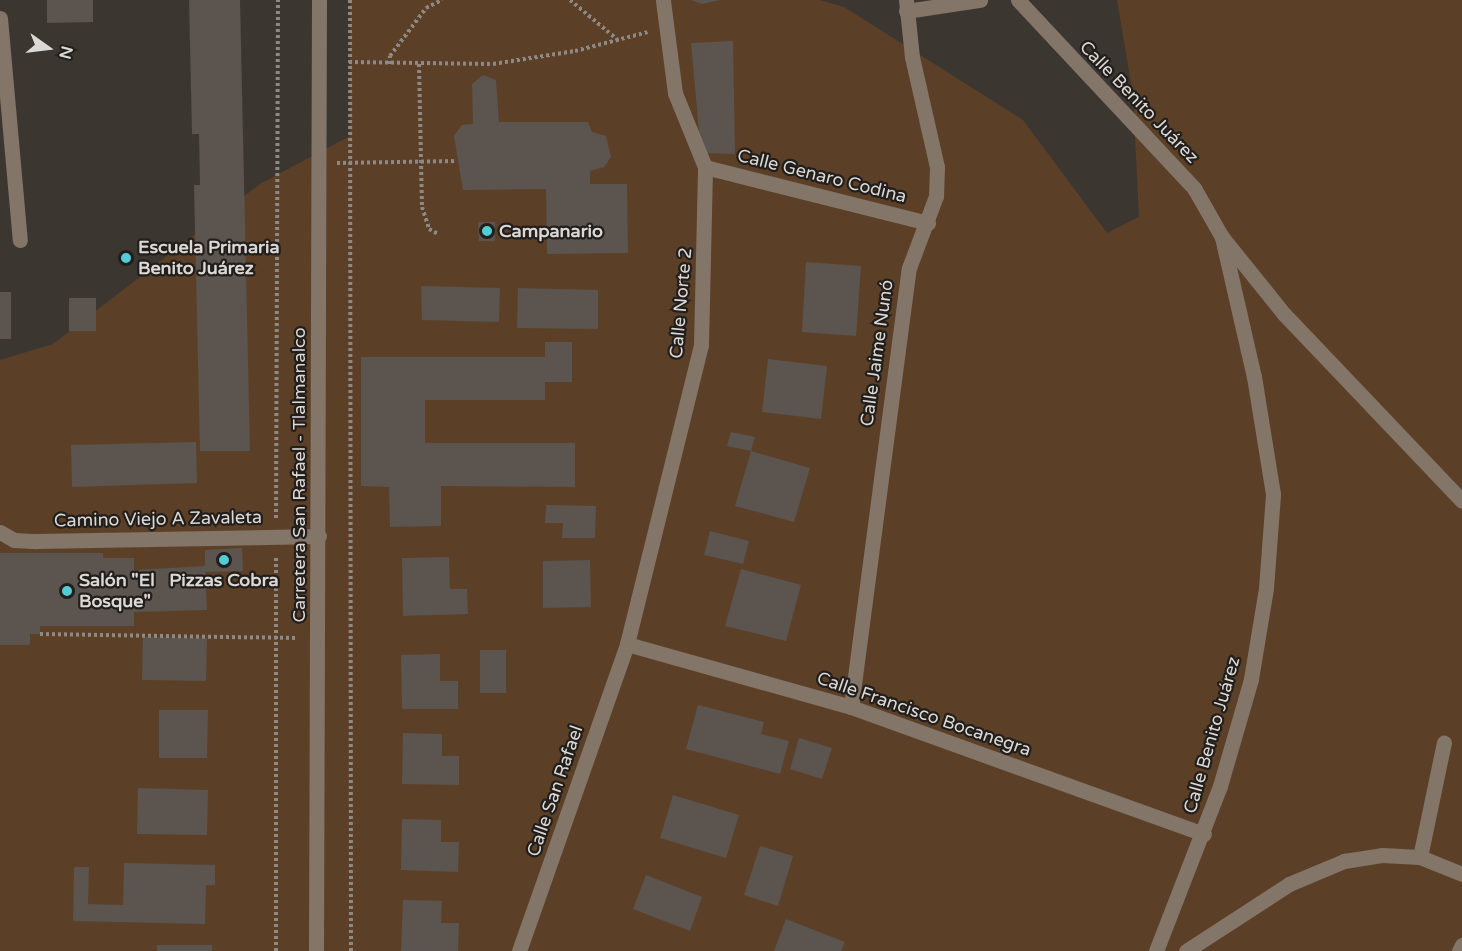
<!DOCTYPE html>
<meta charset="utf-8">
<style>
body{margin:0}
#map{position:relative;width:1462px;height:951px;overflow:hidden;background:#3c3630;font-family:"Varela Round",sans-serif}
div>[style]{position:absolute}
.green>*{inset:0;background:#5b4027}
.building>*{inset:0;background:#5b544f}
.path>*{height:4px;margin-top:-2px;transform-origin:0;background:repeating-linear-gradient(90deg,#8e8985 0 3px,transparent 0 6px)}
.minor>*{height:15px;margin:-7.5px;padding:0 7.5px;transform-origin:7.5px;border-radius:7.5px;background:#837568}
.dots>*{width:16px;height:16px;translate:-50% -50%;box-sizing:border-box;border:3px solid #211e1b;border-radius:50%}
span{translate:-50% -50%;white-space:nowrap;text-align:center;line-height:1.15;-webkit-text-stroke:4.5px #211e1b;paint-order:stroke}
.street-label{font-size:18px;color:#dcd8d5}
.poi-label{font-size:18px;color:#dcd8d5;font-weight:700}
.left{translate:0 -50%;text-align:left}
.north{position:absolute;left:18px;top:18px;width:60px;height:60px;-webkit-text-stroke:4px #211e1b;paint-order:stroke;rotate:104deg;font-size:16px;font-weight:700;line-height:24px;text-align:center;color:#dcd8d5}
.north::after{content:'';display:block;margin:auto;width:21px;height:27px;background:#dcd8d5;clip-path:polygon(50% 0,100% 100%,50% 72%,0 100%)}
</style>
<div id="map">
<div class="green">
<div style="clip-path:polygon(350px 0,820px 0,844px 7px,1023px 120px,1107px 233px,1139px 217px,1133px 95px,1117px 0,1462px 0,1462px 951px,0 951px,0 360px,53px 344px,260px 184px,350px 136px)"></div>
</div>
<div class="building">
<div style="clip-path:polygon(47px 0,93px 0,93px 22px,47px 23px)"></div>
<div style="clip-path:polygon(189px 0,240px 0,250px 451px,200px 451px,194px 185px,200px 185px,199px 134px,192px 134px)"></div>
<div style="clip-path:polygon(691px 0,720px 0,702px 4px)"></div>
<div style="clip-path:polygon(733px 41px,735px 154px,701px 153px,691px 43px)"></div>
<div style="clip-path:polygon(483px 75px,496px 80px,499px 122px,588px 122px,592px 132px,606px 136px,611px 157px,604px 167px,590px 171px,590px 184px,627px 184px,628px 253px,547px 254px,546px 189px,463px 190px,454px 136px,462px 125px,473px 124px,472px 84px)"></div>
<div style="clip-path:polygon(478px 222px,495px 222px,495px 241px,479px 241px)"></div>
<div style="clip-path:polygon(806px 262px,861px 266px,856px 336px,802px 332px)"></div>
<div style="clip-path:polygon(421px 286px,500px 288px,499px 322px,422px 320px)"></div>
<div style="clip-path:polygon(518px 288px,598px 290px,598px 329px,517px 328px)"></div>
<div style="clip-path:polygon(0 292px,11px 292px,11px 339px,0 339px)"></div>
<div style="clip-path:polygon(69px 298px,96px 298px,96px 331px,69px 331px)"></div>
<div style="clip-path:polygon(545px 342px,572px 342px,572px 382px,545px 382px,545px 400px,425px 400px,425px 443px,575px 443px,575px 487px,441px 486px,441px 526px,390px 527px,389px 487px,361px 486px,361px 357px,545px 357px)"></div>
<div style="clip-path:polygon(768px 359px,827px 366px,821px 419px,762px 412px)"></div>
<div style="clip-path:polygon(731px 432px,755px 437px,751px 451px,727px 446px)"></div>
<div style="clip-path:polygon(196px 442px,197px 483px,72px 487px,71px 445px)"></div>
<div style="clip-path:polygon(751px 451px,810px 468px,794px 522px,735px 506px)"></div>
<div style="clip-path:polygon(546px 505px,596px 506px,595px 538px,562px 538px,563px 523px,545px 523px)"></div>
<div style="clip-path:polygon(710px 531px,749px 541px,743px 564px,704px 555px)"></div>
<div style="clip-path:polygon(242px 548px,243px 571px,205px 572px,207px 610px,134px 612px,134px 626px,40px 626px,40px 634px,30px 634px,30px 645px,0 645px,0 553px,103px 553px,103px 558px,134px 558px,134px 570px,205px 566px,205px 550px)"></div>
<div style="clip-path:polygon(449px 557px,450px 589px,467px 589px,468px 614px,403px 616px,402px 558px)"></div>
<div style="clip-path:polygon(590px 560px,591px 607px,543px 608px,543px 561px)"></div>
<div style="clip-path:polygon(741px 569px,801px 585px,786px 641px,725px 626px)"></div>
<div style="clip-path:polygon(143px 637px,207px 638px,206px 681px,142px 680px)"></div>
<div style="clip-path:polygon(480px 650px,506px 650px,506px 693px,480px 693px)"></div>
<div style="clip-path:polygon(440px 654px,440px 681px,458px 681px,458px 709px,402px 709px,401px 655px)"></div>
<div style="clip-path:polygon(698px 705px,764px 722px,761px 734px,789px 741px,780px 774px,686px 749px)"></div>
<div style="clip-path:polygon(159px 710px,208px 710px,207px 758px,159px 758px)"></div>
<div style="clip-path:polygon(403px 733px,442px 734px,442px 756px,459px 756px,459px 785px,402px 784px)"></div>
<div style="clip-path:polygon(799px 738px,832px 748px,822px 779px,790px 769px)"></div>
<div style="clip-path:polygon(138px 788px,208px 790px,207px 835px,137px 834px)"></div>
<div style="clip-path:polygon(673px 795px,739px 815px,726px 858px,660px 838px)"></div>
<div style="clip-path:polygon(402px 819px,441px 820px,441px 842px,459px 842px,458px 872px,401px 870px)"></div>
<div style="clip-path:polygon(760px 846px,793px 856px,778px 906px,744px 895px)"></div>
<div style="clip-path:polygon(124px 863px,215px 865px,215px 885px,206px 885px,205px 924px,73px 921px,74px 867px,89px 867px,88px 904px,123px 905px)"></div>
<div style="clip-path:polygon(646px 875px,702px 897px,690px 931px,633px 909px)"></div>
<div style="clip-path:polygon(403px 900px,442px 901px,441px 923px,459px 923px,458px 951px,401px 951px)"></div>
<div style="clip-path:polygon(786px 919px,845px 942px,841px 951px,774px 951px)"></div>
<div style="clip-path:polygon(157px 945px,212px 945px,212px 951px,157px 951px)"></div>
</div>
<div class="path">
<div style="left:350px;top:0;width:951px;rotate:89.94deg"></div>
<div style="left:570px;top:0;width:62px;rotate:39.8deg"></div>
<div style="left:349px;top:62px;width:144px;rotate:0.8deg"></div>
<div style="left:493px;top:64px;width:83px;rotate:-9deg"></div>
<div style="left:575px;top:51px;width:75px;rotate:-14.6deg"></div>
<div style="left:389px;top:64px;width:8px;rotate:-83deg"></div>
<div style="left:390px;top:56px;width:60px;rotate:-53.1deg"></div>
<div style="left:426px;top:8px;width:18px;rotate:-27deg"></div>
<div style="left:419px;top:64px;width:143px;rotate:88.8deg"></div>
<div style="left:422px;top:207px;width:23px;rotate:72deg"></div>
<div style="left:429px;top:229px;width:10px;rotate:29deg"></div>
<div style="left:337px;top:163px;width:120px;rotate:-1deg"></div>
<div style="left:276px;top:518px;width:518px;rotate:-89.78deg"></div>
<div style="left:40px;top:634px;width:256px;rotate:0.9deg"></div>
<div style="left:276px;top:951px;width:395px;rotate:-90deg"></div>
</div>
<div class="minor">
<div style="left:1018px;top:0;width:258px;rotate:46.9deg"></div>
<div style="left:1194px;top:188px;width:56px;rotate:60.3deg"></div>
<div style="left:1222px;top:237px;width:99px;rotate:51.2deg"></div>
<div style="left:1284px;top:314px;width:258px;rotate:46.4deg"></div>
<div style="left:906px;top:11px;width:75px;rotate:-8.5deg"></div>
<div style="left:0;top:18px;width:223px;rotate:84.9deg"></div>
<div style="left:705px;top:167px;width:230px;rotate:14.1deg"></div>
<div style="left:0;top:532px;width:16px;rotate:30deg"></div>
<div style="left:14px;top:540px;width:22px;rotate:3deg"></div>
<div style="left:36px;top:541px;width:283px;rotate:-1deg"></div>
<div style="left:627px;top:644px;width:233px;rotate:15.7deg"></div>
<div style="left:851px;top:707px;width:375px;rotate:19.8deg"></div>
<div style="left:851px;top:707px;width:443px;rotate:-82.5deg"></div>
<div style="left:909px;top:268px;width:77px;rotate:-69.4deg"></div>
<div style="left:936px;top:196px;width:29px;rotate:-88deg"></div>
<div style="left:937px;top:167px;width:113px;rotate:-102.8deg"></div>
<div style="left:912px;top:57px;width:57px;rotate:-96deg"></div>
<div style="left:1420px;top:857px;width:117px;rotate:-78.2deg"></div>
<div style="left:316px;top:951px;width:951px;rotate:-89.82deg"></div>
<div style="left:519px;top:951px;width:325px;rotate:-70.6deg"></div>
<div style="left:627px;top:644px;width:308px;rotate:-76.1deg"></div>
<div style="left:701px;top:345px;width:178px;rotate:-88.7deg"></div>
<div style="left:705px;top:167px;width:80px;rotate:-112.1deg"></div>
<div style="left:675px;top:93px;width:94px;rotate:-97.4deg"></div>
<div style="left:1156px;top:951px;width:177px;rotate:-68.8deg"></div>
<div style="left:1220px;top:786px;width:111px;rotate:-73.8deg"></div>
<div style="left:1251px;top:679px;width:92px;rotate:-80.6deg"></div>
<div style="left:1266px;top:588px;width:94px;rotate:-85.7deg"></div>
<div style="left:1273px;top:494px;width:119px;rotate:-99.2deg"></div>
<div style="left:1254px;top:377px;width:144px;rotate:-102.9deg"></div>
<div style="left:1186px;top:951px;width:123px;rotate:-33deg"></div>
<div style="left:1289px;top:884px;width:60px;rotate:-22.7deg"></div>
<div style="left:1344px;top:861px;width:38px;rotate:-9deg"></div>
<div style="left:1382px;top:855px;width:38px;rotate:3deg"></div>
<div style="left:1420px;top:857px;width:45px;rotate:22deg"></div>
<div style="left:1459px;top:951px;width:7px;rotate:-63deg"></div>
</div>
<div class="dots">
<div style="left:487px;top:231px;background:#52ccd6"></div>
<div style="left:126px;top:258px;background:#52ccd6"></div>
<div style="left:224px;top:560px;background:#52ccd6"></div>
<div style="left:67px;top:591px;background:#52ccd6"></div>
</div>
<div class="street-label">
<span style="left:1139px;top:102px;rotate:46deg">Calle Benito Juárez</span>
<span style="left:822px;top:176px;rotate:14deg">Calle Genaro Codina</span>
<span style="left:681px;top:303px;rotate:-85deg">Calle Norte 2</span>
<span style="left:877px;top:353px;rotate:-82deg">Calle Jaime Nunó</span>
<span style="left:299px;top:475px;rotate:-90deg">Carretera San Rafael - Tlalmanalco</span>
<span style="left:158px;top:519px;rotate:-1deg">Camino Viejo A Zavaleta</span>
<span style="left:924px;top:714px;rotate:19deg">Calle Francisco Bocanegra</span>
<span style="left:1212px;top:735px;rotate:-74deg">Calle Benito Juárez</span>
<span style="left:555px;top:791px;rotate:-71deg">Calle San Rafael</span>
</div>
<div class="poi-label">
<span class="left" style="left:499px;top:231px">Campanario</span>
<span class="left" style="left:138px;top:258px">Escuela Primaria<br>Benito Juárez</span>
<span style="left:224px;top:580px">Pizzas Cobra</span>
<span class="left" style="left:79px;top:591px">Salón "El<br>Bosque"</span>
</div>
<div class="north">N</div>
</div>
